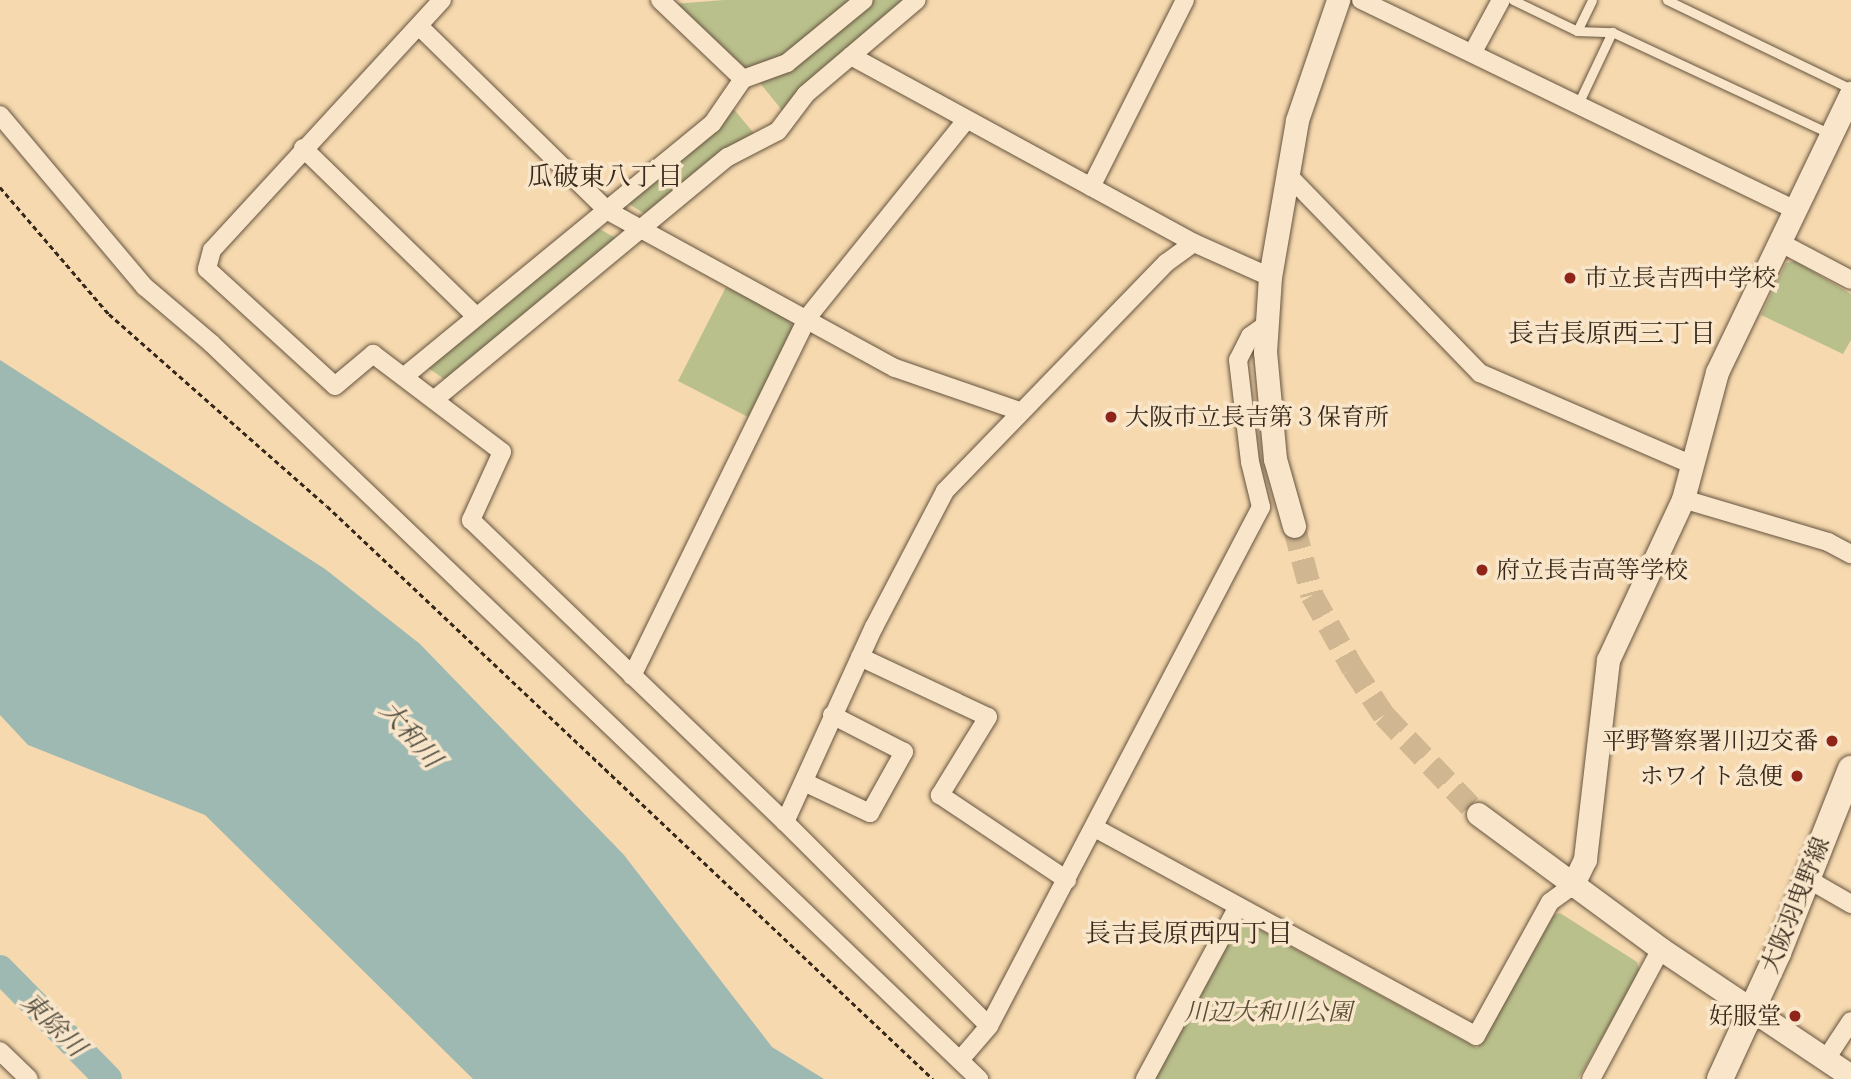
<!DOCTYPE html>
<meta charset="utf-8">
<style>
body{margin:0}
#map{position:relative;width:1851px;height:1079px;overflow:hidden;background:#f6d9ae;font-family:"Gentium Book Plus","Noto Serif JP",serif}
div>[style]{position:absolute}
.green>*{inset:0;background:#bac08c}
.water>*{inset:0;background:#9eb9b2}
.river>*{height:28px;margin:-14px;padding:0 14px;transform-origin:14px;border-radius:14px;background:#9eb9b2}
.tertiary-tunnel>*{height:23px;margin-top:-11.5px;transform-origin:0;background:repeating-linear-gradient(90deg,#d0b691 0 23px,transparent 0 34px)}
.path>*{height:2.5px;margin-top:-1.25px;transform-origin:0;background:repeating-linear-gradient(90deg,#36281b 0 5px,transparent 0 8.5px)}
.roads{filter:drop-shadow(0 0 2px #665440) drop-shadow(0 0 2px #665440)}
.service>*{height:9px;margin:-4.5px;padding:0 4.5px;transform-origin:4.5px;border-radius:4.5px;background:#f9e6ca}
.minor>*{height:18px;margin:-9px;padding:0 9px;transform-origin:9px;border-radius:9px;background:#f9e6ca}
.tertiary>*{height:23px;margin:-11.5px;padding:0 11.5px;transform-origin:11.5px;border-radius:11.5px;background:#f9e6ca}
.secondary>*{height:26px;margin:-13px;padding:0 13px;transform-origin:13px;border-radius:13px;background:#f9e6ca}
.dots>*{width:19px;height:19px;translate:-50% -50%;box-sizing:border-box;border:4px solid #f9e6ca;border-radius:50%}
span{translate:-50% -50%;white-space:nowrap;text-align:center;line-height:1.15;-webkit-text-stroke:7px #f9e6ca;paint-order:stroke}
.poi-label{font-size:24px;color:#36281b}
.left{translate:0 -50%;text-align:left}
.right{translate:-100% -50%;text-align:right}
.street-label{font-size:24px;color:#36281b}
.park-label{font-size:24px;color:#574e37;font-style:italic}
.neighbourhood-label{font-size:26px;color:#36281b}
.water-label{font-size:26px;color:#504c41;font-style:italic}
</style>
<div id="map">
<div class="green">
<div style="clip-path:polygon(724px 0,855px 0,780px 60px,744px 71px,673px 4px)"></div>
<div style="clip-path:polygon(871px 0,908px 0,785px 114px,760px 83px,785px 72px)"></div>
<div style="clip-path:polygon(732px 107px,757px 137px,648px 216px,626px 202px)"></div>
<div style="clip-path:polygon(596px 227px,619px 240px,447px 381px,427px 367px)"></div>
<div style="clip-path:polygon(1795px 261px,1851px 294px,1851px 340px,1843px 354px,1761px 315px,1786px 263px)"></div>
<div style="clip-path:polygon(726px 287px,789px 319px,793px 329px,748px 417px,678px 381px)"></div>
<div style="clip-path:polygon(1560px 913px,1637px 962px,1640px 972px,1578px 1079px,1152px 1079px,1238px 925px,1244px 921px,1477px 1048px,1554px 915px)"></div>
</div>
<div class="water">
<div style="clip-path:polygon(0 360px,325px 569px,420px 644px,624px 855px,772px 1047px,824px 1079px,473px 1079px,205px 815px,28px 745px,0 715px)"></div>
</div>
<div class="river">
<div style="left:0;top:969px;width:154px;rotate:45.5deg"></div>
</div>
<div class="tertiary-tunnel">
<div style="left:1294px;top:526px;width:71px;rotate:75.4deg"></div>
<div style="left:1312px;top:595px;width:84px;rotate:60.7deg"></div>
<div style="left:1353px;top:668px;width:56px;rotate:56.6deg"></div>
<div style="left:1384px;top:715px;width:137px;rotate:46.5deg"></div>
</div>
<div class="path">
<div style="left:0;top:187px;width:167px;rotate:49.4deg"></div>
<div style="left:109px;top:314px;width:290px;rotate:41.4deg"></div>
<div style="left:327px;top:506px;width:834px;rotate:43.4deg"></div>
</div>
<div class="roads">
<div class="service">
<div style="left:1513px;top:0;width:71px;rotate:25.8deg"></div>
<div style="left:1577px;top:31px;width:35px;rotate:2deg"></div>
<div style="left:1612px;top:32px;width:242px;rotate:25deg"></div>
<div style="left:1667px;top:0;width:204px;rotate:25.8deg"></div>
<div style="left:1577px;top:31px;width:34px;rotate:-64deg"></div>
<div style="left:1578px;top:104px;width:80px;rotate:-64.7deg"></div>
</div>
<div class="minor">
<div style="left:442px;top:0;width:340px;rotate:132.6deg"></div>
<div style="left:212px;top:250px;width:20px;rotate:105deg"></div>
<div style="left:207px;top:269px;width:173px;rotate:42.4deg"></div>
<div style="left:335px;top:386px;width:50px;rotate:-40.1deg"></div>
<div style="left:373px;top:354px;width:162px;rotate:37.2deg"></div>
<div style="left:502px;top:452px;width:75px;rotate:114.5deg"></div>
<div style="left:471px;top:520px;width:436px;rotate:43.9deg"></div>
<div style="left:785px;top:822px;width:288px;rotate:45deg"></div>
<div style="left:660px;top:0;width:115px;rotate:43.6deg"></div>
<div style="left:1361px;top:0;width:480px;rotate:25.8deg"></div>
<div style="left:420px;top:27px;width:263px;rotate:44.4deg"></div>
<div style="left:608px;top:211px;width:327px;rotate:28.7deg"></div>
<div style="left:895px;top:368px;width:131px;rotate:19.1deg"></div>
<div style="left:1473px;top:52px;width:59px;rotate:-61.7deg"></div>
<div style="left:851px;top:56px;width:391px;rotate:28.6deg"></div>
<div style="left:1194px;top:243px;width:83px;rotate:24.1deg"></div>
<div style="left:0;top:115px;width:225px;rotate:49.9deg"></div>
<div style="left:145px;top:287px;width:87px;rotate:40.3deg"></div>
<div style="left:211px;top:343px;width:1064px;rotate:43.78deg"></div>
<div style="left:303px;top:148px;width:241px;rotate:44.2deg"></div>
<div style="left:1286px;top:173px;width:279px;rotate:45.9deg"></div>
<div style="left:1480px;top:373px;width:229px;rotate:23.4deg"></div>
<div style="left:1091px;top:187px;width:209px;rotate:-63.3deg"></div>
<div style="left:1779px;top:242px;width:81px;rotate:27.8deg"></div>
<div style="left:406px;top:375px;width:396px;rotate:-39.4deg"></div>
<div style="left:712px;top:124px;width:55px;rotate:-55.4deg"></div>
<div style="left:743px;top:79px;width:47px;rotate:-20deg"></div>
<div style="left:787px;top:63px;width:99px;rotate:-39.3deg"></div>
<div style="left:435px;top:399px;width:380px;rotate:-39.6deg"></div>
<div style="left:728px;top:157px;width:56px;rotate:-27.5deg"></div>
<div style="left:778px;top:131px;width:46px;rotate:-52.9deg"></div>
<div style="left:806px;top:94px;width:145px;rotate:-40.3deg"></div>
<div style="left:1683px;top:499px;width:151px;rotate:16.5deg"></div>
<div style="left:1828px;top:542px;width:26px;rotate:28deg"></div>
<div style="left:860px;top:657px;width:141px;rotate:25.1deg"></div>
<div style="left:988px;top:717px;width:92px;rotate:121.6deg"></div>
<div style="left:940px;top:795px;width:153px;rotate:33.8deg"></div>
<div style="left:632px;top:676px;width:398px;rotate:-63.9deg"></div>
<div style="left:807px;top:318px;width:254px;rotate:-51.2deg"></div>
<div style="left:804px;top:782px;width:73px;rotate:25.2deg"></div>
<div style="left:870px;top:813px;width:70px;rotate:-60.9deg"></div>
<div style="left:904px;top:752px;width:81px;rotate:-152.8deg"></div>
<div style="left:785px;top:822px;width:214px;rotate:-65.5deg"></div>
<div style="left:874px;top:627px;width:153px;rotate:-62.4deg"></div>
<div style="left:945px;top:491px;width:318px;rotate:-45.9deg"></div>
<div style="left:1166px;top:263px;width:34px;rotate:-36deg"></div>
<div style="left:1095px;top:828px;width:434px;rotate:28.6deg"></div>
<div style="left:1476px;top:1036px;width:153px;rotate:-61.1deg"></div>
<div style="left:1550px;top:902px;width:27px;rotate:-36deg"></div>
<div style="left:1806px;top:878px;width:52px;rotate:30deg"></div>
<div style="left:0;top:1051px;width:40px;rotate:44deg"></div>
<div style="left:1826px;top:1059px;width:45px;rotate:-56.7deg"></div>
<div style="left:960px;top:1060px;width:45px;rotate:-49.5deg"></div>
<div style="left:989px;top:1026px;width:586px;rotate:-62.34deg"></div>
<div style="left:1261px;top:507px;width:46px;rotate:-103.7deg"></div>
<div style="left:1250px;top:462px;width:103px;rotate:-96.7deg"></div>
<div style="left:1238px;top:360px;width:27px;rotate:-63deg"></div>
<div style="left:1250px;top:336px;width:21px;rotate:-35deg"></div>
<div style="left:1145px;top:1079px;width:196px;rotate:-61.7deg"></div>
<div style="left:1591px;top:1079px;width:148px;rotate:-61.7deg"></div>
</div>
<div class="tertiary">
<div style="left:1294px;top:526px;width:70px;rotate:-105.8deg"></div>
<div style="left:1275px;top:459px;width:107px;rotate:-95.3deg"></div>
<div style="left:1265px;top:352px;width:75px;rotate:-86.2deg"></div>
<div style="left:1270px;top:277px;width:159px;rotate:-80.2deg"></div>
<div style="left:1297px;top:120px;width:127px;rotate:-71.1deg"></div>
<div style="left:1478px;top:814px;width:227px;rotate:36.4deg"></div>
<div style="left:1661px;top:949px;width:229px;rotate:33.8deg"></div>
<div style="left:1572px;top:886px;width:30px;rotate:-64deg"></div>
<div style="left:1585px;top:859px;width:200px;rotate:-83.4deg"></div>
<div style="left:1608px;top:660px;width:178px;rotate:-65deg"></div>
<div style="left:1683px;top:499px;width:131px;rotate:-75deg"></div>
<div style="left:1717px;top:372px;width:310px;rotate:-64.3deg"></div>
</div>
<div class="secondary">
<div style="left:1720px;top:1079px;width:139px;rotate:-65.3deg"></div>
<div style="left:1778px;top:953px;width:198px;rotate:-68.4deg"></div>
</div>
</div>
<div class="dots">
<div style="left:1570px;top:278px;background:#8f2418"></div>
<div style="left:1111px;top:417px;background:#8f2418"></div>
<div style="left:1482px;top:570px;background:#8f2418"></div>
<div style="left:1832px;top:741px;background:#8f2418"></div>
<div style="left:1797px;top:776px;background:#8f2418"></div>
<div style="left:1795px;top:1016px;background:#8f2418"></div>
</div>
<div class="poi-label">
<span class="left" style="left:1584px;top:278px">市立長吉西中学校</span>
<span class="left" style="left:1125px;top:417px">大阪市立長吉第３保育所</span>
<span class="left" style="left:1496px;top:570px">府立長吉高等学校</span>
<span class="right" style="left:1818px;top:741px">平野警察署川辺交番</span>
<span class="right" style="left:1783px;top:776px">ホワイト急便</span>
<span class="right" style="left:1781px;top:1016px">好服堂</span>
</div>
<div class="street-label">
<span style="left:1795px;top:905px;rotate:-68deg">大阪羽曳野線</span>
</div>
<div class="park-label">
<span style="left:1268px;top:1012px">川辺大和川公園</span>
</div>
<div class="neighbourhood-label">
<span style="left:605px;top:176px">瓜破東八丁目</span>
<span style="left:1612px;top:333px">長吉長原西三丁目</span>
<span style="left:1189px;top:933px">長吉長原西四丁目</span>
</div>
<div class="water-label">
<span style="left:411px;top:734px;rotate:49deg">大和川</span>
<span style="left:54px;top:1024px;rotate:45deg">東除川</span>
</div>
</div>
